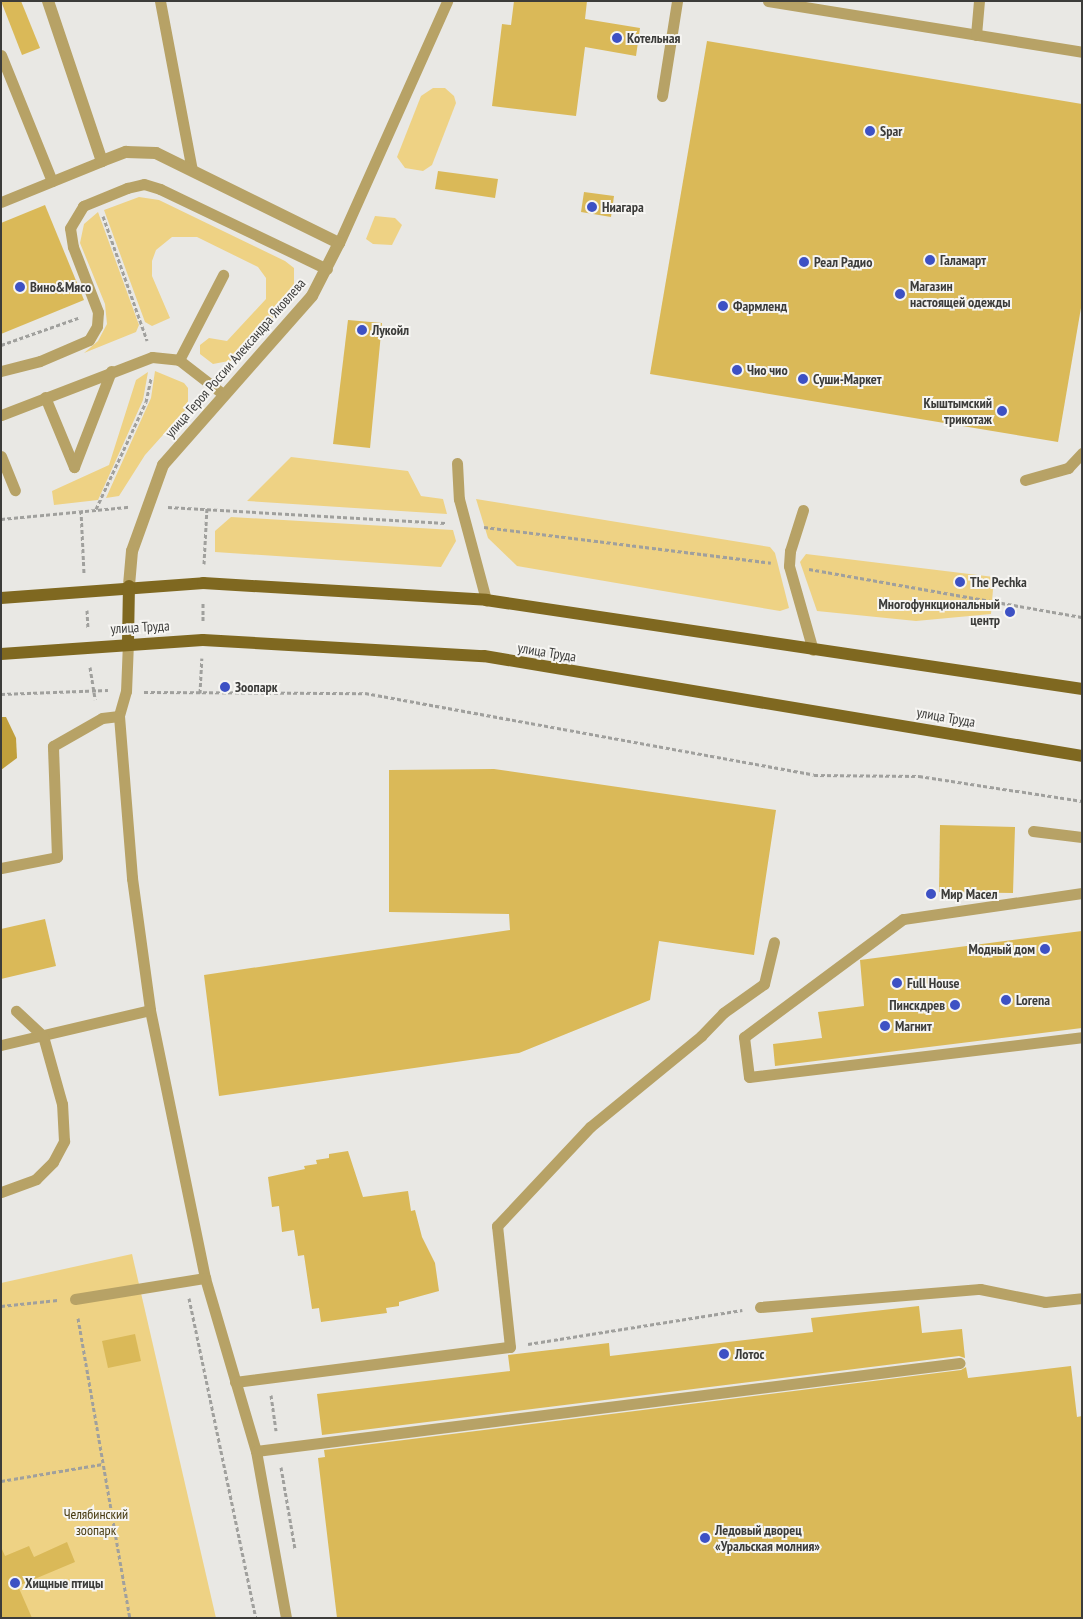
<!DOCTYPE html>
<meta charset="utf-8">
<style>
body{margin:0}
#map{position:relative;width:1083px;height:1619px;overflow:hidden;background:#e9e8e4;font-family:"PT Sans Narrow",sans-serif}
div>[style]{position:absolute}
.green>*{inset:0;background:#eed284}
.forest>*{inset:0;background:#c09f3c}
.building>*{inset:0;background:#dab958}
.path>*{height:3px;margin-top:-1.5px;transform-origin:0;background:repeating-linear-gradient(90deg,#a0a09d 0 4px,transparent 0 6.5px)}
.service>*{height:11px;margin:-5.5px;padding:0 5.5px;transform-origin:5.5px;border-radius:5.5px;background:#b7a266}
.minor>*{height:12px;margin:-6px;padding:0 6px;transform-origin:6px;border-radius:6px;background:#b7a266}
.primary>*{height:12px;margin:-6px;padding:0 6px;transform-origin:6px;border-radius:6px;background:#7f6820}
.dots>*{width:14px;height:14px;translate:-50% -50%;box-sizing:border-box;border:2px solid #f6f5f2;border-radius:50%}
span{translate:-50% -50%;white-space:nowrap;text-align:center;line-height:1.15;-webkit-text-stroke:4px #f6f5f2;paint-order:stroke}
.poi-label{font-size:14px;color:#3c3c3a;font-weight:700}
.left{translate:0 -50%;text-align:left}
.right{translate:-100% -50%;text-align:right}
.street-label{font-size:14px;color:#3c3c3a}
.park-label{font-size:14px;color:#46390f}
.frame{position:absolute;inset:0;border:2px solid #3c3c3a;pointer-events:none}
</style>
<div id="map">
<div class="green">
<div style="clip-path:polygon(433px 88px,445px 88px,454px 96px,456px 103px,432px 165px,423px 171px,405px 168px,397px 157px,421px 96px)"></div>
<div style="clip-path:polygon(139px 197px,159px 200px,285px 261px,294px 268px,294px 295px,234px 360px,213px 364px,200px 354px,200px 345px,209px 338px,227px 341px,266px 299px,266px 278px,258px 267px,197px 237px,172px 237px,156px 250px,152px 261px,152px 276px,170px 318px,152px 326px,145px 322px,104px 210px)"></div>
<div style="clip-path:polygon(98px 212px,139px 325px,136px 332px,84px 353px,98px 341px,107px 324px,105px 304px,80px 243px,84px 224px)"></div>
<div style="clip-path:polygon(375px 216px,395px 218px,402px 225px,392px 245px,373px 244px,366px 239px)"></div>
<div style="clip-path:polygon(155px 371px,184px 383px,188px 388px,188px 407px,145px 455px,119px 496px,106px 498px,151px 398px)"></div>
<div style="clip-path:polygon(148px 372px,143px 400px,98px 500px,54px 505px,52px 491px,109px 465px,136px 380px)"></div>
<div style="clip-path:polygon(291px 457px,408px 471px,421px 496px,443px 499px,447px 514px,247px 501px)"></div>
<div style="clip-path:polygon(476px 499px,770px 547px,775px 553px,789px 608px,780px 611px,517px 566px,488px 538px)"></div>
<div style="clip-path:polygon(231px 517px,453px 530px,456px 541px,441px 567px,215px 552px,215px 531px)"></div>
<div style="clip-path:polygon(806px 554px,994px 577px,991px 614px,916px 621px,817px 611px,800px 562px)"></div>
<div style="clip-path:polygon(132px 1254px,216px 1618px,1px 1618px,1px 1283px)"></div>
</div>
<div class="forest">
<div style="clip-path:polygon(1px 717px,6px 717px,16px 738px,17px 758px,1px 770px)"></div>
</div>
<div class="building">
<div style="clip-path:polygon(1px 1px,21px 1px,40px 48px,22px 55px)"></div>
<div style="clip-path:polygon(514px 1px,587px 1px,585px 19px,640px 28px,636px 56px,585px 47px,576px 116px,492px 106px,502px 24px,511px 25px)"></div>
<div style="clip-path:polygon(707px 41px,1082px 104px,1082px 302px,1058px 442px,650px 374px)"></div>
<div style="clip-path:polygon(438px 171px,498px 179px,495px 198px,435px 189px)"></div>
<div style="clip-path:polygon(584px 192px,614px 196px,611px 217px,581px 212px)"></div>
<div style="clip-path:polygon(45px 205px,84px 300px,1px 334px,1px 223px)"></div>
<div style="clip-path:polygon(348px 320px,382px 323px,370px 448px,333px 444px)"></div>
<div style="clip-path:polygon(494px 769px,776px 810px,754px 955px,659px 941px,650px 1000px,519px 1053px,219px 1096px,204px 975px,510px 930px,509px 914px,389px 912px,389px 770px)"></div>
<div style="clip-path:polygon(940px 825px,1015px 827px,1013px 893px,939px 892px)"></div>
<div style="clip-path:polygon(45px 919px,56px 966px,1px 979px,1px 929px)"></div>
<div style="clip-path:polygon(1082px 931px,1082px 1028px,775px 1066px,773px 1044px,822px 1038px,818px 1012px,864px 1006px,860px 960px)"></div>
<div style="clip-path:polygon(348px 1151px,363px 1197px,408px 1191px,411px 1211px,415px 1210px,422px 1237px,435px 1263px,439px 1291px,399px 1302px,399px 1306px,386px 1308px,387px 1313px,321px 1322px,319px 1308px,312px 1309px,304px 1255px,298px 1256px,294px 1230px,282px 1232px,279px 1206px,272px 1207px,268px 1177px,305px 1169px,304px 1166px,317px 1164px,316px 1160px,329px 1158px,329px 1154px)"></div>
<div style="clip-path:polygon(919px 1306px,922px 1333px,962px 1329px,965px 1358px,959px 1356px,322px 1435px,317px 1394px,510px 1371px,508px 1355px,609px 1343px,610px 1356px,813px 1332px,811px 1318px)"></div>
<div style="clip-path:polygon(135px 1334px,141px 1361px,108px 1368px,102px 1341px)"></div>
<div style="clip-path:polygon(1071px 1366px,1077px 1417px,1082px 1416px,1082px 1618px,337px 1618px,318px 1458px,325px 1457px,324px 1450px,961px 1370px,966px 1367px,968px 1378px)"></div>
<div style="clip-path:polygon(67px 1542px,75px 1562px,18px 1586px,32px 1618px,1px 1618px,1px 1547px,5px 1556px,29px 1546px,34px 1557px)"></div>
</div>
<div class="path">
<div style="left:103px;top:216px;width:132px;rotate:70.5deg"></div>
<div style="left:1px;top:345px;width:82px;rotate:-19.3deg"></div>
<div style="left:168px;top:507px;width:278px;rotate:3.3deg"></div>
<div style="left:96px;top:509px;width:118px;rotate:-65deg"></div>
<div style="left:146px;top:402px;width:25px;rotate:-78deg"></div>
<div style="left:81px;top:510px;width:64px;rotate:87.3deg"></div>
<div style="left:1px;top:519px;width:129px;rotate:-5.4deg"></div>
<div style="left:484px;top:527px;width:289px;rotate:7.1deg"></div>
<div style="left:204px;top:564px;width:57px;rotate:-87deg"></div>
<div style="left:809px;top:569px;width:277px;rotate:10deg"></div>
<div style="left:87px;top:610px;width:19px;rotate:87deg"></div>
<div style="left:203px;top:621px;width:18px;rotate:-90deg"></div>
<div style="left:90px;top:667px;width:33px;rotate:81deg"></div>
<div style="left:144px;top:692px;width:221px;rotate:0.3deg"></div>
<div style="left:365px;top:693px;width:456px;rotate:10.3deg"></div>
<div style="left:814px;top:775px;width:105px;rotate:0.5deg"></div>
<div style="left:919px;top:776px;width:165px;rotate:8.7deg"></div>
<div style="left:200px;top:693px;width:35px;rotate:-87deg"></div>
<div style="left:1px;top:694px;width:107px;rotate:-2.1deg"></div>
<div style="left:189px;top:1298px;width:327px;rotate:78.2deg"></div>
<div style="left:1px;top:1306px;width:57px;rotate:-6deg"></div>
<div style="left:78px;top:1318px;width:304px;rotate:80.2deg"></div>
<div style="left:528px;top:1344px;width:217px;rotate:-9deg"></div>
<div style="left:271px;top:1395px;width:36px;rotate:82deg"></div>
<div style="left:281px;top:1467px;width:83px;rotate:80.3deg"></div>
<div style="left:1px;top:1481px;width:103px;rotate:-9.5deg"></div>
</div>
<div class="service">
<div style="left:160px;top:1px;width:172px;rotate:79.3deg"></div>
<div style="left:768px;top:1px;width:318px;rotate:9.2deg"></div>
<div style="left:976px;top:35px;width:34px;rotate:-85deg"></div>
<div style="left:1px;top:55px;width:136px;rotate:68deg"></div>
<div style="left:662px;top:96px;width:96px;rotate:-81deg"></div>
<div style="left:1px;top:202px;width:109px;rotate:-22.1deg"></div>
<div style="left:339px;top:243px;width:265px;rotate:-65.9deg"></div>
<div style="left:179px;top:360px;width:96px;rotate:-62.6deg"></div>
<div style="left:1px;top:371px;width:40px;rotate:-14.4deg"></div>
<div style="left:40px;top:361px;width:53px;rotate:-23.2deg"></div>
<div style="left:89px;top:340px;width:16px;rotate:-60deg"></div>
<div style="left:97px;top:326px;width:14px;rotate:-86deg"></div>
<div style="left:98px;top:312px;width:70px;rotate:-111deg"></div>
<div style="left:73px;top:247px;width:19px;rotate:-99deg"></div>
<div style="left:70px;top:228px;width:26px;rotate:-59deg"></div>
<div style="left:83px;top:206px;width:48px;rotate:-22.2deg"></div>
<div style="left:127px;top:188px;width:17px;rotate:-13deg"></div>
<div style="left:144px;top:184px;width:17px;rotate:17deg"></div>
<div style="left:160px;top:189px;width:185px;rotate:25.6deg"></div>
<div style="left:45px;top:397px;width:76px;rotate:67.5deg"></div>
<div style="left:74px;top:467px;width:103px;rotate:-68.9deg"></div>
<div style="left:1px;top:415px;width:162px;rotate:-21deg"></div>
<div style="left:152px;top:357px;width:27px;rotate:6deg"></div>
<div style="left:179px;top:360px;width:56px;rotate:37.7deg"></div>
<div style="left:1px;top:456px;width:37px;rotate:68deg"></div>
<div style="left:457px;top:463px;width:36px;rotate:87deg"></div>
<div style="left:459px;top:499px;width:105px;rotate:75deg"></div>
<div style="left:1025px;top:480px;width:45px;rotate:-15.6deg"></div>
<div style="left:1068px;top:468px;width:21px;rotate:-47deg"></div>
<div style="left:803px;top:510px;width:43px;rotate:107.6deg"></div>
<div style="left:790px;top:551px;width:15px;rotate:94deg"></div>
<div style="left:789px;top:566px;width:87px;rotate:74.1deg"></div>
<div style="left:128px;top:642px;width:49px;rotate:92.3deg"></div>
<div style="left:126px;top:691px;width:26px;rotate:106deg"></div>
<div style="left:119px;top:716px;width:163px;rotate:85.4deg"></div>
<div style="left:132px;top:878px;width:133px;rotate:82.2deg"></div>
<div style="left:150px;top:1010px;width:274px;rotate:78.4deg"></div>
<div style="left:205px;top:1278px;width:180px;rotate:73.6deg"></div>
<div style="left:256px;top:1451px;width:170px;rotate:79.8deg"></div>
<div style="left:1033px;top:831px;width:49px;rotate:7deg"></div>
<div style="left:1px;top:868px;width:57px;rotate:-11.1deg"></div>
<div style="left:57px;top:857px;width:111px;rotate:-92.1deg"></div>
<div style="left:53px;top:746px;width:56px;rotate:-29.7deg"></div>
<div style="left:102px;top:718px;width:17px;rotate:-7deg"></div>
<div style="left:1082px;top:893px;width:181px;rotate:171.7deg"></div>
<div style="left:903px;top:919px;width:198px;rotate:143.4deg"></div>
<div style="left:744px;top:1037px;width:40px;rotate:82.9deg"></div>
<div style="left:749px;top:1077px;width:335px;rotate:-6.8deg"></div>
<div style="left:1px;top:1045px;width:153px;rotate:-13.2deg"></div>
<div style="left:1px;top:1192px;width:37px;rotate:-20deg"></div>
<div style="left:36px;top:1179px;width:24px;rotate:-45deg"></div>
<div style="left:53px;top:1162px;width:24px;rotate:-62deg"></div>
<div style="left:64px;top:1141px;width:37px;rotate:-93deg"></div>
<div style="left:62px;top:1104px;width:71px;rotate:-105.6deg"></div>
<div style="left:43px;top:1036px;width:37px;rotate:-137deg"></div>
<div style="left:75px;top:1299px;width:132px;rotate:-9.2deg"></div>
<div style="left:760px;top:1307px;width:221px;rotate:-4.7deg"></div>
<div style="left:980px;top:1289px;width:66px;rotate:11.3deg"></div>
<div style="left:1045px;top:1302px;width:37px;rotate:-6deg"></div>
<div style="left:235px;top:1382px;width:277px;rotate:-7.3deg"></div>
<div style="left:510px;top:1347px;width:122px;rotate:-96.1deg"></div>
<div style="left:497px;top:1226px;width:136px;rotate:-46.8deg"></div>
<div style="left:590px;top:1127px;width:144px;rotate:-39.3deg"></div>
<div style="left:701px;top:1036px;width:32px;rotate:-46deg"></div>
<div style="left:723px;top:1013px;width:50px;rotate:-35.3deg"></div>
<div style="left:764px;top:984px;width:43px;rotate:-76.6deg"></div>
<div style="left:256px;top:1451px;width:709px;rotate:-7.13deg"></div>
</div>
<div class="minor">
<div style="left:48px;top:1px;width:169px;rotate:71.4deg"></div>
<div style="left:102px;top:161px;width:26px;rotate:-21deg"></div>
<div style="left:126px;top:152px;width:30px;rotate:2deg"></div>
<div style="left:156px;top:153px;width:204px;rotate:26.2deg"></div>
<div style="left:339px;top:243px;width:59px;rotate:117deg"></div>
<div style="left:312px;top:296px;width:225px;rotate:131.4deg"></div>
<div style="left:163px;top:465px;width:91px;rotate:109.8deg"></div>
<div style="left:132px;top:551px;width:35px;rotate:95deg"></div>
</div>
<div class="primary">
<div style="left:1px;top:598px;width:203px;rotate:-4.2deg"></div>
<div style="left:203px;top:583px;width:284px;rotate:3.4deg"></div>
<div style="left:486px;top:600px;width:603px;rotate:8.49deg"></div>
<div style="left:128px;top:642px;width:56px;rotate:-89deg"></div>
<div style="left:1px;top:654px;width:202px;rotate:-4deg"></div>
<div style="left:203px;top:640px;width:281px;rotate:3.3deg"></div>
<div style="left:484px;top:656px;width:606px;rotate:9.49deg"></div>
</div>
<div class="dots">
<div style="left:617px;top:38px;background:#3d51c4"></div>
<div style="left:870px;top:131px;background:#3d51c4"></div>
<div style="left:592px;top:207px;background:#3d51c4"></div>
<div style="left:930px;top:260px;background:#3d51c4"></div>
<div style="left:804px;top:262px;background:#3d51c4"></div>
<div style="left:20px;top:287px;background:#3d51c4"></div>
<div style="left:900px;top:294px;background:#3d51c4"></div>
<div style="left:723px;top:306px;background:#3d51c4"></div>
<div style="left:362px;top:330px;background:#3d51c4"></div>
<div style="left:737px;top:370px;background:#3d51c4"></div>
<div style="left:803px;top:379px;background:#3d51c4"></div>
<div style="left:1002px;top:411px;background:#3d51c4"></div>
<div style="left:960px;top:582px;background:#3d51c4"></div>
<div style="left:1010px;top:612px;background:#3d51c4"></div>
<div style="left:225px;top:687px;background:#3d51c4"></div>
<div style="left:931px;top:894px;background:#3d51c4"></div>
<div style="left:1045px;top:949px;background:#3d51c4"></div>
<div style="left:897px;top:983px;background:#3d51c4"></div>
<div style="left:1006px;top:1000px;background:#3d51c4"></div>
<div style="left:955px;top:1005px;background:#3d51c4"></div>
<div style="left:885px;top:1026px;background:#3d51c4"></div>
<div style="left:724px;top:1354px;background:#3d51c4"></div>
<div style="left:705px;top:1538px;background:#3d51c4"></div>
<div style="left:15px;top:1583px;background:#3d51c4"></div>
</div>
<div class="poi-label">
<span class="left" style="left:627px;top:38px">Котельная</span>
<span class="left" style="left:880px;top:131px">Spar</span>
<span class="left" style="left:602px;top:207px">Ниагара</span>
<span class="left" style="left:940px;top:260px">Галамарт</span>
<span class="left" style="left:814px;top:262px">Реал Радио</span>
<span class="left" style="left:910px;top:294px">Магазин<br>настоящей одежды</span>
<span class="left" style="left:30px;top:287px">Вино&amp;Мясо</span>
<span class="left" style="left:733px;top:306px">Фармленд</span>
<span class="left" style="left:372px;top:330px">Лукойл</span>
<span class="left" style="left:747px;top:370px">Чио чио</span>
<span class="left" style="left:813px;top:379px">Суши-Маркет</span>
<span class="right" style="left:992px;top:411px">Кыштымский<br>трикотаж</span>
<span class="left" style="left:970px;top:582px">The Pechka</span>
<span class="right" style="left:1000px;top:612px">Многофункциональный<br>центр</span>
<span class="left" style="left:235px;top:687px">Зоопарк</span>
<span class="left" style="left:941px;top:894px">Мир Масел</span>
<span class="right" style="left:1035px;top:949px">Модный дом</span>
<span class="left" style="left:907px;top:983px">Full House</span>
<span class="left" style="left:1016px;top:1000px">Lorena</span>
<span class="right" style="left:945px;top:1005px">Пинскдрев</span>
<span class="left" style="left:895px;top:1026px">Магнит</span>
<span class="left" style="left:735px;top:1354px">Лотос</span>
<span class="left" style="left:715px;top:1538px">Ледовый дворец<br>«Уральская молния»</span>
<span class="left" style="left:25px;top:1583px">Хищные птицы</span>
</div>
<div class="street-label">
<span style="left:235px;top:358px;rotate:-49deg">улица Героя России Александра Яковлева</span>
<span style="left:140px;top:627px;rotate:-3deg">улица Труда</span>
<span style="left:547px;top:652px;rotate:9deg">улица Труда</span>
<span style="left:946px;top:717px;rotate:10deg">улица Труда</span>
</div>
<div class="park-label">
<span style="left:96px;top:1522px">Челябинский<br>зоопарк</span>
</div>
<div class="frame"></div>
</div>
